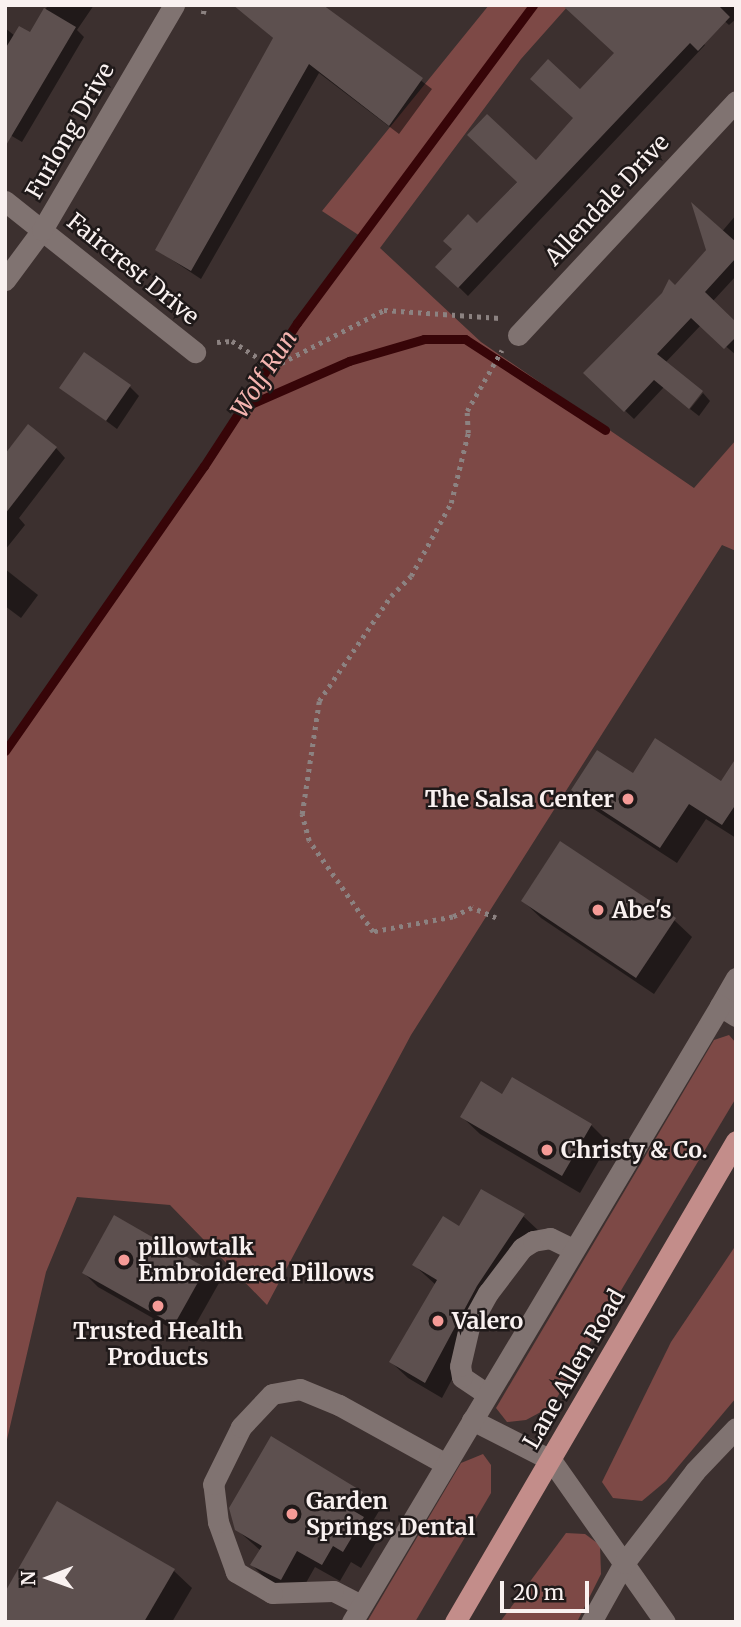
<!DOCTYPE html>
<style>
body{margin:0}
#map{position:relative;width:741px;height:1627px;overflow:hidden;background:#3c302f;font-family:Merriweather,serif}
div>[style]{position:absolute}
.green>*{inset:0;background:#7d4946}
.shadow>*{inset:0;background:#0007}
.stream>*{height:9px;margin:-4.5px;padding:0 4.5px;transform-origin:4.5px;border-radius:4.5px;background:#370508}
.building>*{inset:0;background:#5d504f}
.path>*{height:4.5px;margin-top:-2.25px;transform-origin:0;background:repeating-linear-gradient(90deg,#8c8281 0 3.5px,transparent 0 8.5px)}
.minor>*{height:21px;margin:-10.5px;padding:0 10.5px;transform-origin:10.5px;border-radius:10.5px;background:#807371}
.major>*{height:21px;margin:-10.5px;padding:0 10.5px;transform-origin:10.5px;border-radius:10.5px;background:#c38d8a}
.dots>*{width:19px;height:19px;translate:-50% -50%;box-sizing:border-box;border:4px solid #1f1919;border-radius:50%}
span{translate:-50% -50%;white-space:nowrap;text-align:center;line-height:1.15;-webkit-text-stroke:5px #1f1919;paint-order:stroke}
.street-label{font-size:23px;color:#f9f1f0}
.poi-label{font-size:23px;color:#f9f1f0;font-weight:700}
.right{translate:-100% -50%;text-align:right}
.left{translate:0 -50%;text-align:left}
.water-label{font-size:24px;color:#f5b4b0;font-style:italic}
.frame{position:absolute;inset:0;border:7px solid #f9f1f0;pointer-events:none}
.north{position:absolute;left:14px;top:1543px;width:70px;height:70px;-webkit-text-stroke:5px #1f1919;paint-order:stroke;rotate:269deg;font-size:19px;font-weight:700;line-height:28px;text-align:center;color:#f9f1f0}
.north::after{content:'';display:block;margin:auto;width:24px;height:32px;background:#f9f1f0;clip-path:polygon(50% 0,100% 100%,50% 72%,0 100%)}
.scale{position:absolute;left:500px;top:1581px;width:89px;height:32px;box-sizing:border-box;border:4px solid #f9f1f0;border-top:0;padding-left:9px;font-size:21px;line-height:24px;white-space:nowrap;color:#f9f1f0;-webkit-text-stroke:5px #1f1919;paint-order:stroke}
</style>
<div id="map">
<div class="green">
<div style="clip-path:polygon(489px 5px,569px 5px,521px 59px,380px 248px,481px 342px,694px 488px,736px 440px,736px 551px,722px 545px,411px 1035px,267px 1305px,170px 1205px,77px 1197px,46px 1272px,5px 1448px,5px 750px,360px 236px,322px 211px)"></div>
<div style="clip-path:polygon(729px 1035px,736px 1043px,736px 1098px,552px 1406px,526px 1420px,507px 1422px,496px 1408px,714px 1040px)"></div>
<div style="clip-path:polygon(736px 1245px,736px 1398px,666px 1481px,642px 1501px,613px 1498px,602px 1482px,671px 1342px)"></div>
<div style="clip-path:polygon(483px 1454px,491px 1465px,491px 1493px,415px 1622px,367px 1622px,461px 1463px)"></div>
<div style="clip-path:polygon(566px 1533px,585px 1534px,600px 1545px,601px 1574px,577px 1622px,500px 1622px)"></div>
</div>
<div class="shadow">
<div style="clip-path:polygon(48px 5px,94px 5px,77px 30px,84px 37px,22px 142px,5px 132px,5px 28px,15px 36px,31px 35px)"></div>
<div style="clip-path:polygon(322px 5px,432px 89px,399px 134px,319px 73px,201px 279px,157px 250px,274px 39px,240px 9px)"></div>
<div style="clip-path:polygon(707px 5px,736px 5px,736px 19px,729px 25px)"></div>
<div style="clip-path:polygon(696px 37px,705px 45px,468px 296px,438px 267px,575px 119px,580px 91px)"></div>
<div style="clip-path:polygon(736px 215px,736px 276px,712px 302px,736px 324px,736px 355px,701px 325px,665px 363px,664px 387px,634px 419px,585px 373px,675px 287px)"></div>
<div style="clip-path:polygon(130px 387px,139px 396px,117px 429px,62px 388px)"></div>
<div style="clip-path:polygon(703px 393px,710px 401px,699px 416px,690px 409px)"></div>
<div style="clip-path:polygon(56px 448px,65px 458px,19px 518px,25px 525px,5px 550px,5px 458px)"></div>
<div style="clip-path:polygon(5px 569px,38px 595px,21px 618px,5px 606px)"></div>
<div style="clip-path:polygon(736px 761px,736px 838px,706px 819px,677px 863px,589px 806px,573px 789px,633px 776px,721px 783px)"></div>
<div style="clip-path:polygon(523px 901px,674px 920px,692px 937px,654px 994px,541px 918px)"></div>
<div style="clip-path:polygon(503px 1096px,591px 1125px,609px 1143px,580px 1193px,480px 1134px,462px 1117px)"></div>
<div style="clip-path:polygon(523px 1216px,540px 1232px,493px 1303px,442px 1398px,408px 1378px,391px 1362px,436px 1285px,414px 1265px,459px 1229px)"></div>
<div style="clip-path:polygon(205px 1269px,219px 1283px,188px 1338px,98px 1287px,84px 1273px)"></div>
<div style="clip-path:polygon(362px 1493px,379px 1511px,370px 1526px,380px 1536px,361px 1568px,351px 1562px,340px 1581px,315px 1567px,298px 1597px,270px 1583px,252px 1565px,261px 1551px,236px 1529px)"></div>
<div style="clip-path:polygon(174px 1571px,192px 1588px,172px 1622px,5px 1622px)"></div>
</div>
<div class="stream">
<div style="left:244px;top:407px;width:115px;rotate:-23.7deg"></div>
<div style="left:349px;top:361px;width:78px;rotate:-16.3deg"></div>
<div style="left:424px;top:339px;width:41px"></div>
<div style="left:465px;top:339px;width:167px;rotate:33deg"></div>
<div style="left:5px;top:751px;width:348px;rotate:-55.1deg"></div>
<div style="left:204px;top:466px;width:171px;rotate:-57deg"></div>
<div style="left:297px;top:323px;width:396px;rotate:-53.4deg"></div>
</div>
<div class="building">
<div style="clip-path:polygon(233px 5px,323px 5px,423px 78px,389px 126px,309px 64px,191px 271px,155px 250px,273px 38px)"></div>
<div style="clip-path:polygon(562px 5px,718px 5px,730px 17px,698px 51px,690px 43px,458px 288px,435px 267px,452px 249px,443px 241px,468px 214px,477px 223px,517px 182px,467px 135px,487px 114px,536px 160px,573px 118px,530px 79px,548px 59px,580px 89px,614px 53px)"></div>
<div style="clip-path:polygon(44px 8px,76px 27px,5px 147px,5px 49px,19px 26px,30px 32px)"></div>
<div style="clip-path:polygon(691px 202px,736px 242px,736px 258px,705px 292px,736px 322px,736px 337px,724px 349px,691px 318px,657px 354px,703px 391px,689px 409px,654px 380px,624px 412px,583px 373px,662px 293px,669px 279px,675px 285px,706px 250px)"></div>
<div style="clip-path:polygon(84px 352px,131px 385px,106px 421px,59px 388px)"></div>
<div style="clip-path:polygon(28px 424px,57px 447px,5px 514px,5px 454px)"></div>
<div style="clip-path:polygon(655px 738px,721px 781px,736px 758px,736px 804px,722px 825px,689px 804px,660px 848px,571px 790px,597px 750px,633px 773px)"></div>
<div style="clip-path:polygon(560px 841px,676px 918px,636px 978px,521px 901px)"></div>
<div style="clip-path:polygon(512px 1077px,592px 1124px,562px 1176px,460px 1117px,481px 1081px,502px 1094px)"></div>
<div style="clip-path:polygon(481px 1189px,525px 1214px,477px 1286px,425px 1383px,389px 1362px,437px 1280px,412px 1265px,443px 1216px,459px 1226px)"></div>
<div style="clip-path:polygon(114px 1215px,206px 1268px,174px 1325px,82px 1273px)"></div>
<div style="clip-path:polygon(271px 1436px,363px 1492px,352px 1510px,364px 1517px,343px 1552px,333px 1546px,322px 1565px,297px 1551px,281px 1580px,250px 1565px,262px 1546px,235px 1530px,229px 1508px)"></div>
<div style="clip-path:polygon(57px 1501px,175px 1569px,144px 1622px,5px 1622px,5px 1592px)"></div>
</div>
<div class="path">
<div style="left:203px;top:14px;width:9px;rotate:-77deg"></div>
<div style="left:217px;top:342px;width:15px;rotate:-4deg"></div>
<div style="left:232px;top:341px;width:35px;rotate:33deg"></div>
<div style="left:261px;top:360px;width:20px;rotate:9deg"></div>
<div style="left:281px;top:363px;width:116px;rotate:-27.2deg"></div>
<div style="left:384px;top:310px;width:116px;rotate:3.9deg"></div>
<div style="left:496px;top:918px;width:26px;rotate:-157deg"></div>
<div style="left:472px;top:908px;width:21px;rotate:155deg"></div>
<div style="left:453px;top:917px;width:81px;rotate:169.4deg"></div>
<div style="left:373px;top:932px;width:111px;rotate:-125.1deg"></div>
<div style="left:309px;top:841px;width:28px;rotate:-105deg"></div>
<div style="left:302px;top:814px;width:114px;rotate:-81.4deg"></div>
<div style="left:319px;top:701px;width:127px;rotate:-55.6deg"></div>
<div style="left:391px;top:596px;width:28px;rotate:-45deg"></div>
<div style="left:411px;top:576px;width:83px;rotate:-61.3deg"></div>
<div style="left:451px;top:503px;width:72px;rotate:-76.3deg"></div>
<div style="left:468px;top:433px;width:22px;rotate:-93deg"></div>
<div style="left:467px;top:411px;width:70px;rotate:-60.2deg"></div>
</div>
<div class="minor">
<div style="left:5px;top:201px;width:243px;rotate:38.5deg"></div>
<div style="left:5px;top:280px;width:62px;rotate:-53.5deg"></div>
<div style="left:42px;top:230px;width:261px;rotate:-59.6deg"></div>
<div style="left:518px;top:335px;width:320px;rotate:-47deg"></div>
<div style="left:736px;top:978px;width:32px;rotate:120deg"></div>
<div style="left:720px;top:1006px;width:19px;rotate:32deg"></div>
<div style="left:487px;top:1394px;width:30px;rotate:-146deg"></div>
<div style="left:462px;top:1377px;width:11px;rotate:-100deg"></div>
<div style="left:460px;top:1366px;width:40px;rotate:-77deg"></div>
<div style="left:469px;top:1327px;width:39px;rotate:-61deg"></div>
<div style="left:488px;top:1293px;width:56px;rotate:-52.9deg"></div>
<div style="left:522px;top:1248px;width:13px;rotate:-32deg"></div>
<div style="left:533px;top:1241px;width:17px;rotate:-10deg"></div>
<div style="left:550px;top:1238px;width:25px;rotate:26deg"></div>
<div style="left:472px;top:1420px;width:89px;rotate:26.9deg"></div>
<div style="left:551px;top:1460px;width:198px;rotate:54.9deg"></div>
<div style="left:361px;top:1605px;width:31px;rotate:-153deg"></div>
<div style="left:333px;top:1591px;width:61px;rotate:178.1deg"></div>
<div style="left:272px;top:1593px;width:42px;rotate:-149.7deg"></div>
<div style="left:236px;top:1572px;width:53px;rotate:-109.8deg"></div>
<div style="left:218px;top:1522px;width:38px;rotate:-97deg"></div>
<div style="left:213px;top:1484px;width:64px;rotate:-63.8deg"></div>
<div style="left:241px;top:1427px;width:45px;rotate:-46.8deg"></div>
<div style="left:272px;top:1394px;width:28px;rotate:-10deg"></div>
<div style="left:300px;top:1389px;width:42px;rotate:22.3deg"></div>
<div style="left:339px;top:1405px;width:122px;rotate:28.9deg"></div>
<div style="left:352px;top:1622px;width:718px;rotate:-59.15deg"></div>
<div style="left:591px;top:1622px;width:68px;rotate:-60.8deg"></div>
<div style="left:624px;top:1563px;width:116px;rotate:-52.3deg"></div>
<div style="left:695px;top:1471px;width:59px;rotate:-46.4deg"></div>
</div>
<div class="major">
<div style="left:455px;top:1622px;width:557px;rotate:-59.71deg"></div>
</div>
<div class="dots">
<div style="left:628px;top:799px;background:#f59b97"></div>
<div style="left:598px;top:910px;background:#f59b97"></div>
<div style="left:547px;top:1150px;background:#f59b97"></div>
<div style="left:124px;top:1260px;background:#f59b97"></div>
<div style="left:158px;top:1306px;background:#f59b97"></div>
<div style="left:438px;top:1321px;background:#f59b97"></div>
<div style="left:292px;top:1514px;background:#f59b97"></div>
</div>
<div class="street-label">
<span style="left:70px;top:131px;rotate:-60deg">Furlong Drive</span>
<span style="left:607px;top:200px;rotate:-47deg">Allendale Drive</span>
<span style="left:133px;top:269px;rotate:39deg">Faircrest Drive</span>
<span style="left:574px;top:1369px;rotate:-60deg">Lane Allen Road</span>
</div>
<div class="poi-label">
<span class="right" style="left:614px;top:799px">The Salsa Center</span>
<span class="left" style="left:612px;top:910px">Abe's</span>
<span class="left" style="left:561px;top:1150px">Christy &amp; Co.</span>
<span class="left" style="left:138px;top:1260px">pillowtalk<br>Embroidered Pillows</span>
<span class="left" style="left:452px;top:1321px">Valero</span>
<span style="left:158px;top:1344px">Trusted Health<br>Products</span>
<span class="left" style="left:306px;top:1514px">Garden<br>Springs Dental</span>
</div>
<div class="water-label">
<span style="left:264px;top:374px;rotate:-57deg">Wolf Run</span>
</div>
<div class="frame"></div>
<div class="north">N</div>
<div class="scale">20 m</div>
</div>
